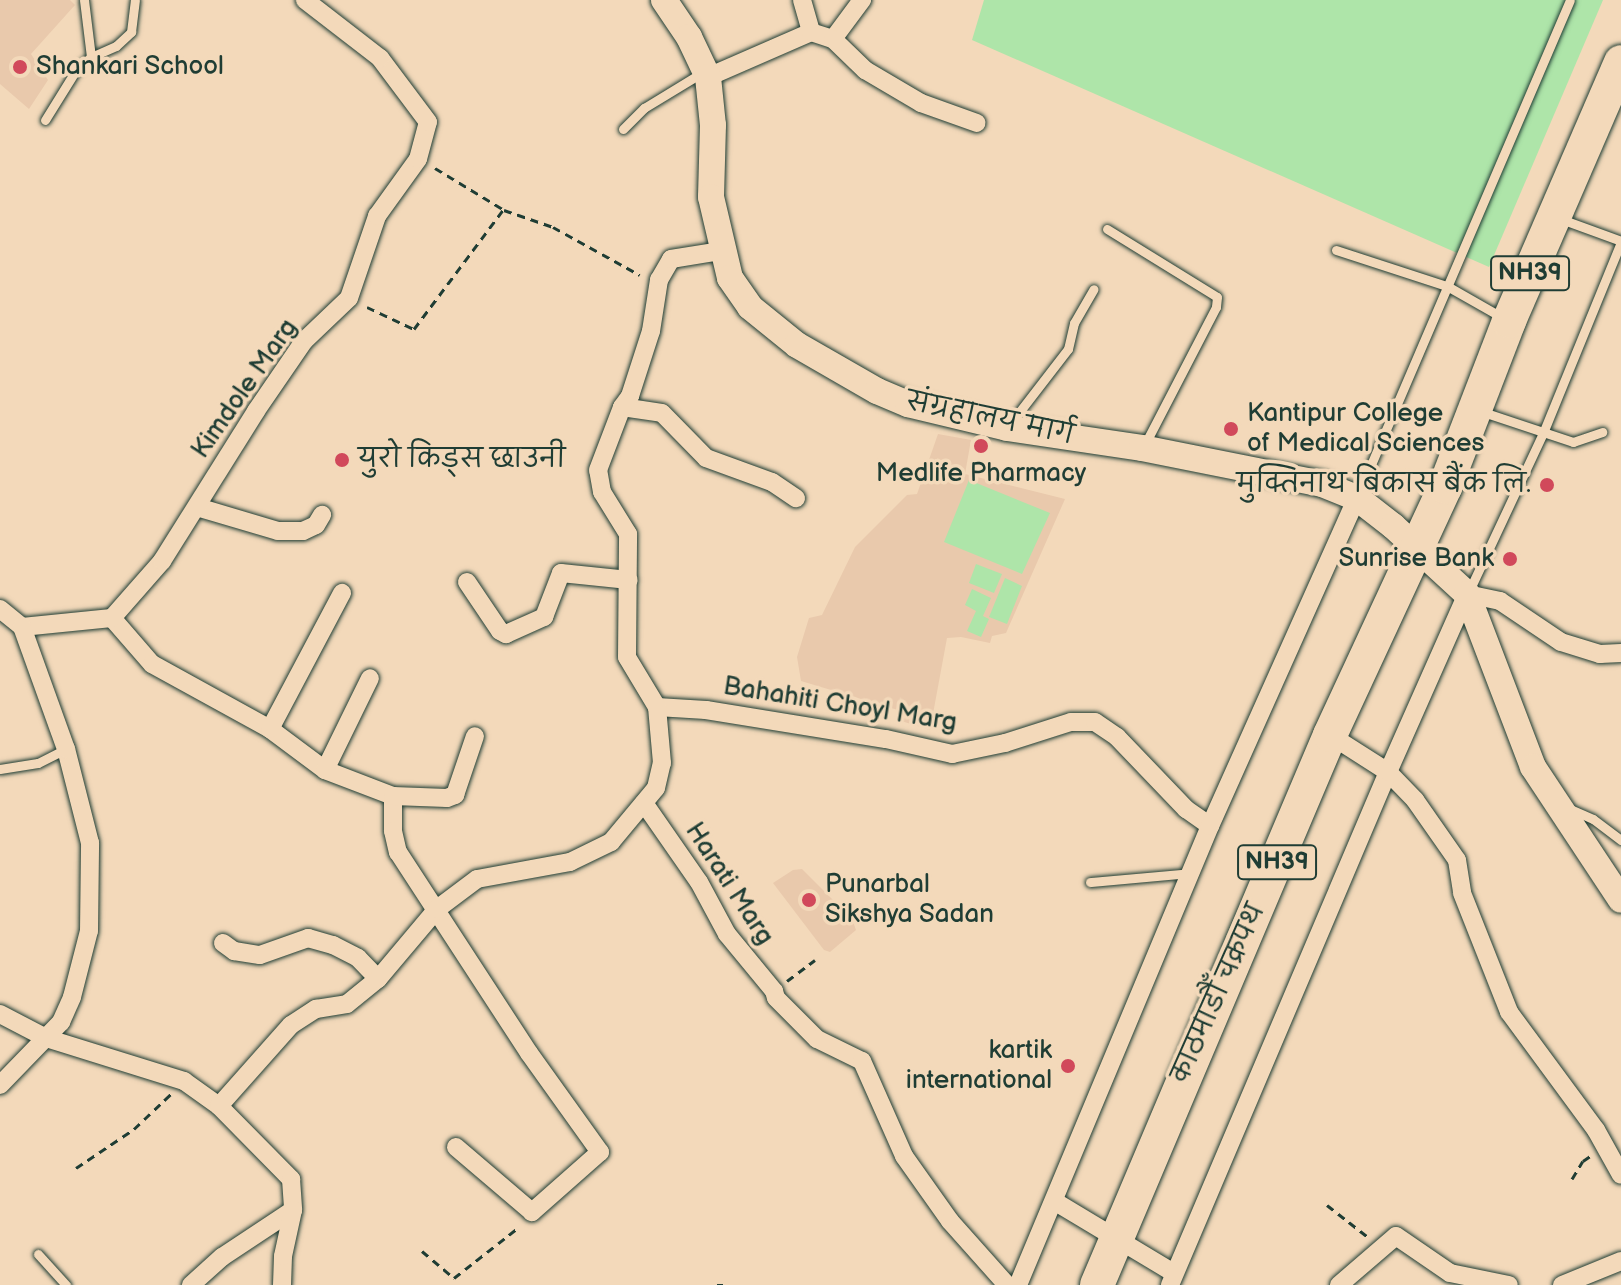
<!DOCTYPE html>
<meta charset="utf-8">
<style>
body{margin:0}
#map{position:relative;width:1621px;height:1285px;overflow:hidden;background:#f3d9ba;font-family:"Balsamiq Sans","Playpen Sans Deva",sans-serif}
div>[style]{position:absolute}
.built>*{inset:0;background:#e9c9ac}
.green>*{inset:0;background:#aee5a9}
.path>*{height:3px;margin-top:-1.5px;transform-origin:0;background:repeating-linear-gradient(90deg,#1f3d34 0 8px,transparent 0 14px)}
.roads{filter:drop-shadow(0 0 2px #1f3d34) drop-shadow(0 0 2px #1f3d34)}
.lane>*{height:9px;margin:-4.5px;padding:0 4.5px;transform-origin:4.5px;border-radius:4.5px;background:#f3d9ba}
.street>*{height:18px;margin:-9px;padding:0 9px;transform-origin:9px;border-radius:9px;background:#f3d9ba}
.secondary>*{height:26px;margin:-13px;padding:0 13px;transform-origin:13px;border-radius:13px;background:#f3d9ba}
.highway>*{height:34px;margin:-17px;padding:0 17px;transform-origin:17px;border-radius:17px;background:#f3d9ba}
.dots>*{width:22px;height:22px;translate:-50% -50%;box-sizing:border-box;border:4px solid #f3d9ba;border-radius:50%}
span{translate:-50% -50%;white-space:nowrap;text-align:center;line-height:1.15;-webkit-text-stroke:7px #f3d9ba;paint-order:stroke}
.shield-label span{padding:2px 6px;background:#f3d9ba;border:2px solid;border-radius:6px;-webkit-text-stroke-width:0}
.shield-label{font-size:24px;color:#1f3d34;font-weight:700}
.poi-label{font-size:26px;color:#1f3d34}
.left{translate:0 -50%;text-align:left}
.right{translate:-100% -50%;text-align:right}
.street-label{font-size:26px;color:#1f3d34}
</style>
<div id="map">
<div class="built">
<div style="clip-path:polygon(0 0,70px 0,75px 5px,31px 54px,48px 80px,29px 109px,0 84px)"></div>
<div style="clip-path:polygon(938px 434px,971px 440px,965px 474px,1065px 499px,1006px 633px,992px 636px,990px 643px,961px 637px,947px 638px,930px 730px,895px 719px,898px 710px,801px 681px,797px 657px,809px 618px,822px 615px,855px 547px,907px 495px,917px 494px)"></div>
<div style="clip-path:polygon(802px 869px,852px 919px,856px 930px,830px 952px,824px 950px,773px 883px,793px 870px)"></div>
</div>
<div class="green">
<div style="clip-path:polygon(984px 0,1603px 0,1489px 267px,972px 40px)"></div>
<div style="clip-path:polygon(969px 480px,1050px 513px,1022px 574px,944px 542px)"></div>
<div style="clip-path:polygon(976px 564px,1002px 574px,994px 593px,969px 583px)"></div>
<div style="clip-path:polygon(1005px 578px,1022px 586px,1007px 624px,989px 617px)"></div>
<div style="clip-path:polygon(972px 589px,991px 598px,983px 616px,989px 619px,981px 637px,967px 631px,976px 611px,965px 605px)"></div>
</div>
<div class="path">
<div style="left:435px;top:168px;width:81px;rotate:31.3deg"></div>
<div style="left:504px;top:210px;width:52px;rotate:19.1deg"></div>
<div style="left:553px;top:227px;width:99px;rotate:28.9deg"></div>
<div style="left:367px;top:307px;width:52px;rotate:25.1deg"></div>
<div style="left:414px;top:329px;width:149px;rotate:-53.2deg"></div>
<div style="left:787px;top:981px;width:35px;rotate:-37deg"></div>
<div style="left:76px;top:1168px;width:70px;rotate:-33.9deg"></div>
<div style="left:134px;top:1129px;width:51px;rotate:-43.4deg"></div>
<div style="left:1572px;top:1179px;width:21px;rotate:-59deg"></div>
<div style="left:1583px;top:1161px;width:11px;rotate:-34deg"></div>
<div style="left:1327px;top:1205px;width:52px;rotate:38deg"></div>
<div style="left:422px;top:1251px;width:42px;rotate:40.2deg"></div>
<div style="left:454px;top:1278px;width:83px;rotate:-38.1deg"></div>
<div style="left:717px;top:1285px;width:6px"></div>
</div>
<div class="roads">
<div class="lane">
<div style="left:84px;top:0;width:57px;rotate:83deg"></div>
<div style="left:45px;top:120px;width:59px;rotate:-58.2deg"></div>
<div style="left:76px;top:70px;width:20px;rotate:-41deg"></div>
<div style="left:91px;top:57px;width:27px;rotate:-24deg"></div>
<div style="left:116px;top:46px;width:21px;rotate:-43deg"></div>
<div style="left:131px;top:32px;width:32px;rotate:-83deg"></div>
<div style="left:623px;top:129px;width:30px;rotate:-45deg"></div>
<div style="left:644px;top:108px;width:69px;rotate:-31.4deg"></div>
<div style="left:1561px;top:219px;width:64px;rotate:20.1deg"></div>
<div style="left:1107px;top:229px;width:129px;rotate:31.7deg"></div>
<div style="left:1217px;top:297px;width:10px;rotate:96deg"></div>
<div style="left:1216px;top:307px;width:157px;rotate:117.4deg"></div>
<div style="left:1336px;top:250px;width:117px;rotate:18deg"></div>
<div style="left:1447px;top:286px;width:64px;rotate:29.7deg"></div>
<div style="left:1483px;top:412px;width:95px;rotate:18.4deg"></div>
<div style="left:1573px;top:442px;width:31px;rotate:-19deg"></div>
<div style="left:1010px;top:424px;width:95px;rotate:-52.3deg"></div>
<div style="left:1068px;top:349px;width:27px;rotate:-77deg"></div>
<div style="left:1074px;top:323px;width:39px;rotate:-60deg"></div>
<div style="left:1358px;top:495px;width:538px;rotate:-66.82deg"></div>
<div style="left:1469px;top:591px;width:174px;rotate:-64.9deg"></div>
<div style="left:1543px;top:433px;width:206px;rotate:-67.8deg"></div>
<div style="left:0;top:769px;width:38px;rotate:-9deg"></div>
<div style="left:38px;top:763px;width:31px;rotate:-27deg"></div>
<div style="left:1568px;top:808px;width:27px;rotate:24deg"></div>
<div style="left:1593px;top:819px;width:35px;rotate:37deg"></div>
<div style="left:1090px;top:882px;width:101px;rotate:-5.1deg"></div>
<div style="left:38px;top:1254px;width:42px;rotate:47.9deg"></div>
</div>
<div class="street">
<div style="left:802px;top:0;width:33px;rotate:74deg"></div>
<div style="left:833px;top:39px;width:49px;rotate:-53.4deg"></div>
<div style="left:708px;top:77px;width:112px;rotate:-23.6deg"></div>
<div style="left:811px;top:32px;width:23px;rotate:18deg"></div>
<div style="left:833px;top:39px;width:45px;rotate:44.1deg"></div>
<div style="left:865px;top:70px;width:65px;rotate:30.5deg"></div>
<div style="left:921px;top:103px;width:59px;rotate:19.7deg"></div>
<div style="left:622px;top:407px;width:40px;rotate:8.5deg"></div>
<div style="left:662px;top:413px;width:63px;rotate:45.6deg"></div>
<div style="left:706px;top:458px;width:70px;rotate:20deg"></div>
<div style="left:772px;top:482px;width:29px;rotate:34deg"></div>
<div style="left:197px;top:507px;width:84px;rotate:16.5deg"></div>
<div style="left:278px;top:531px;width:25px"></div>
<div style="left:303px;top:531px;width:14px;rotate:-25deg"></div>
<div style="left:316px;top:525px;width:12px;rotate:-59deg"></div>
<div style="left:467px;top:582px;width:59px;rotate:56deg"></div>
<div style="left:500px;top:631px;width:7px;rotate:27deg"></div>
<div style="left:506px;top:634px;width:42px;rotate:-24.1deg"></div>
<div style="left:544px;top:617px;width:47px;rotate:-68.9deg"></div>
<div style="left:561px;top:573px;width:68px;rotate:5.9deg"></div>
<div style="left:0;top:609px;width:28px;rotate:39deg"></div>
<div style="left:22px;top:627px;width:90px;rotate:-5.7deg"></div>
<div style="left:112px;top:618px;width:61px;rotate:49deg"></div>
<div style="left:152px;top:664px;width:135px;rotate:28.8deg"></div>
<div style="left:270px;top:729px;width:69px;rotate:36.7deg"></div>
<div style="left:325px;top:770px;width:73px;rotate:20.9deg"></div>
<div style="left:393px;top:796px;width:35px;rotate:90deg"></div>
<div style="left:393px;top:831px;width:22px;rotate:77deg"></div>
<div style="left:398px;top:852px;width:240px;rotate:56.9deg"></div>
<div style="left:529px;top:1053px;width:122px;rotate:54.4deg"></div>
<div style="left:600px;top:1152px;width:91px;rotate:138.6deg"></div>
<div style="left:532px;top:1212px;width:100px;rotate:-139.5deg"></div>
<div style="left:112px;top:618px;width:76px;rotate:-48.7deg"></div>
<div style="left:162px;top:561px;width:177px;rotate:-57.9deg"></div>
<div style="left:256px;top:411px;width:85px;rotate:-55.6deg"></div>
<div style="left:304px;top:341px;width:62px;rotate:-43.7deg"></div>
<div style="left:349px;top:298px;width:87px;rotate:-71.1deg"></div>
<div style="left:377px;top:216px;width:70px;rotate:-54.3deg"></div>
<div style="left:418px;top:159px;width:38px;rotate:-75deg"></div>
<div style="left:428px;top:122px;width:80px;rotate:-126.9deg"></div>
<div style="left:380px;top:58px;width:95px;rotate:-142.3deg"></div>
<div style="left:657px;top:707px;width:49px;rotate:3.5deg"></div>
<div style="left:706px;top:710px;width:182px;rotate:9.2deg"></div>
<div style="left:886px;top:739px;width:68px;rotate:12.8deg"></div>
<div style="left:952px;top:754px;width:54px;rotate:-11.7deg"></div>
<div style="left:1005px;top:743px;width:69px;rotate:-17.7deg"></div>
<div style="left:1071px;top:722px;width:24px"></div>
<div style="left:1095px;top:722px;width:27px;rotate:34deg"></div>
<div style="left:1117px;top:737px;width:100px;rotate:46.2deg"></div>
<div style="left:1186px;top:809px;width:29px;rotate:35deg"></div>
<div style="left:270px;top:729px;width:154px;rotate:-62.1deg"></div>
<div style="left:1330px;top:735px;width:69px;rotate:32.5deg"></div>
<div style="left:1388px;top:772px;width:39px;rotate:46deg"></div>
<div style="left:1415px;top:800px;width:73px;rotate:55deg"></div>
<div style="left:1457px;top:860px;width:33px;rotate:81deg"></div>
<div style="left:1462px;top:893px;width:128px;rotate:68.4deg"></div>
<div style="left:1509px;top:1012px;width:147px;rotate:53.6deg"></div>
<div style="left:1596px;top:1130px;width:51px;rotate:60.9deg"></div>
<div style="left:325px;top:770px;width:102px;rotate:-63.9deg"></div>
<div style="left:393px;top:796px;width:54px;rotate:2.1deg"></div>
<div style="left:447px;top:798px;width:9px;rotate:-21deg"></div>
<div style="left:455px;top:795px;width:62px;rotate:-71.3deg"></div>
<div style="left:644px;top:803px;width:96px;rotate:55.2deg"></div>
<div style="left:699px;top:882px;width:59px;rotate:61.7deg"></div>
<div style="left:727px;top:934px;width:74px;rotate:50.5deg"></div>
<div style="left:774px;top:991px;width:7px;rotate:74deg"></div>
<div style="left:776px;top:998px;width:58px;rotate:45deg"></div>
<div style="left:817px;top:1039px;width:50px;rotate:26.1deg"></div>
<div style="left:862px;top:1061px;width:104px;rotate:66.1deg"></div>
<div style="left:904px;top:1156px;width:80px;rotate:54.7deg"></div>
<div style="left:950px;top:1221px;width:86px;rotate:48.3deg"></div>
<div style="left:223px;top:943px;width:14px;rotate:36deg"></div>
<div style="left:234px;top:951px;width:26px;rotate:9deg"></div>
<div style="left:260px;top:955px;width:51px;rotate:-19.5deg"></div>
<div style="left:308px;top:938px;width:26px;rotate:16deg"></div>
<div style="left:333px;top:945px;width:28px;rotate:27deg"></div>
<div style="left:358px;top:958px;width:29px;rotate:46deg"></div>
<div style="left:0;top:1014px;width:52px;rotate:27.6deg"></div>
<div style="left:46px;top:1038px;width:145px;rotate:17.3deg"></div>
<div style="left:184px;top:1081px;width:43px;rotate:35.5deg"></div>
<div style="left:219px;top:1106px;width:103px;rotate:45.4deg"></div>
<div style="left:291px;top:1179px;width:31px;rotate:86deg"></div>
<div style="left:293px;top:1210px;width:85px;rotate:146.5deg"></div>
<div style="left:222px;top:1257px;width:42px;rotate:137.9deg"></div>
<div style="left:0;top:1085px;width:88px;rotate:-45.9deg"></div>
<div style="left:61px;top:1022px;width:27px;rotate:-66deg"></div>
<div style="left:72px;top:997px;width:68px;rotate:-75.6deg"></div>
<div style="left:89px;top:931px;width:88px;rotate:-89.3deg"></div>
<div style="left:90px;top:843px;width:97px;rotate:-104.3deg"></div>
<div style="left:66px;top:749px;width:130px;rotate:-109.8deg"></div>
<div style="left:219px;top:1106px;width:108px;rotate:-48.4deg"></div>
<div style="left:291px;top:1025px;width:30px;rotate:-33deg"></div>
<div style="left:316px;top:1009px;width:31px;rotate:-9deg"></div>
<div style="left:347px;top:1004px;width:40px;rotate:-39deg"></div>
<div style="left:378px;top:979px;width:92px;rotate:-49.9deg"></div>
<div style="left:437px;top:909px;width:50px;rotate:-36.9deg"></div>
<div style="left:477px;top:879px;width:95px;rotate:-10.4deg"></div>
<div style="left:570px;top:862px;width:46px;rotate:-26deg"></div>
<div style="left:611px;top:842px;width:70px;rotate:-50.2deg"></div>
<div style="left:656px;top:788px;width:26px;rotate:-77deg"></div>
<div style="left:662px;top:763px;width:56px;rotate:-95.1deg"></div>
<div style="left:657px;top:707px;width:58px;rotate:-121deg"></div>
<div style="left:627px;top:657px;width:123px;rotate:-89.5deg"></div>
<div style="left:628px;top:534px;width:49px;rotate:-121.8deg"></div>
<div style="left:602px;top:492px;width:22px;rotate:-100deg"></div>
<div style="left:598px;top:470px;width:67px;rotate:-69.1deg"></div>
<div style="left:622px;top:407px;width:14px;rotate:-54deg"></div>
<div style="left:630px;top:396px;width:68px;rotate:-72.1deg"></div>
<div style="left:651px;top:331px;width:52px;rotate:-81.1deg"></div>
<div style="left:659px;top:280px;width:24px;rotate:-60deg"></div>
<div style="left:671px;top:259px;width:51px;rotate:-9.1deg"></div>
<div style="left:1054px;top:1201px;width:140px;rotate:31deg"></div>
<div style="left:282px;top:1285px;width:29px;rotate:-88deg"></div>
<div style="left:283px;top:1256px;width:47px;rotate:-77.7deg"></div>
<div style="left:1018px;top:1285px;width:498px;rotate:-67.3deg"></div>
<div style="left:1210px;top:826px;width:359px;rotate:-65.9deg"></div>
<div style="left:1170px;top:1285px;width:557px;rotate:-66.98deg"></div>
<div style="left:1388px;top:772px;width:195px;rotate:-66.1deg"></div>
<div style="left:1467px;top:594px;width:34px;rotate:12deg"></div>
<div style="left:1500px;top:601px;width:73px;rotate:33.9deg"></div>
<div style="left:1561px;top:642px;width:41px;rotate:17.1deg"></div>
<div style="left:1600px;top:654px;width:21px;rotate:-3deg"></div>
<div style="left:1339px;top:1285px;width:75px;rotate:-40.7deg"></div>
<div style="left:1396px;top:1236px;width:65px;rotate:34.4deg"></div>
<div style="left:1450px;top:1273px;width:60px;rotate:11.5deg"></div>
<div style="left:1562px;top:1285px;width:64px;rotate:-22.1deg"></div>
</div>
<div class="secondary">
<div style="left:664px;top:0;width:45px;rotate:56deg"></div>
<div style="left:689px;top:37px;width:44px;rotate:64.6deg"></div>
<div style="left:708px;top:77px;width:48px;rotate:84.1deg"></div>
<div style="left:713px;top:125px;width:72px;rotate:91.6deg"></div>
<div style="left:711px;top:197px;width:83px;rotate:76.8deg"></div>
<div style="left:730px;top:278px;width:35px;rotate:55deg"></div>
<div style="left:750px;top:307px;width:60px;rotate:39deg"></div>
<div style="left:797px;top:345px;width:92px;rotate:29.9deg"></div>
<div style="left:877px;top:391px;width:34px;rotate:23deg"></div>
<div style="left:908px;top:404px;width:102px;rotate:13.6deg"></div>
<div style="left:1007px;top:428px;width:136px;rotate:8.4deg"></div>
<div style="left:1142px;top:448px;width:184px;rotate:11.3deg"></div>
<div style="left:1322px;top:484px;width:38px;rotate:22deg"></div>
<div style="left:1357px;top:498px;width:46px;rotate:37.9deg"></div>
<div style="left:1393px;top:526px;width:100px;rotate:42.6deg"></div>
<div style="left:1467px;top:594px;width:185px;rotate:69.1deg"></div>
<div style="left:1533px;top:767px;width:159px;rotate:56.5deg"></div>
</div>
<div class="highway">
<div style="left:1097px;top:1285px;width:597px;rotate:-67.04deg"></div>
<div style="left:1330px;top:735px;width:273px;rotate:-65.1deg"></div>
<div style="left:1445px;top:487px;width:178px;rotate:-68.9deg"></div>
<div style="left:1509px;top:321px;width:282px;rotate:-66.6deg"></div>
</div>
</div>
<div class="dots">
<div style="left:20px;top:67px;background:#d1495b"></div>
<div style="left:1231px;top:429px;background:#d1495b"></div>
<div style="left:981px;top:446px;background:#d1495b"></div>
<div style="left:342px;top:460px;background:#d1495b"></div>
<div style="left:1547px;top:485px;background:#d1495b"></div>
<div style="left:1510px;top:559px;background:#d1495b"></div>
<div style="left:809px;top:900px;background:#d1495b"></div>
<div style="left:1068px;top:1066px;background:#d1495b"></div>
</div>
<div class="shield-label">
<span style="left:1530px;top:273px">NH39</span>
<span style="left:1277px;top:862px">NH39</span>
</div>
<div class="poi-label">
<span class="left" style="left:36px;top:67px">Shankari School</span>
<span class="left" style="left:1247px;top:429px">Kantipur College<br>of Medical Sciences</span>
<span class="left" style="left:358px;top:460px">युरो किड्स छाउनी</span>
<span style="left:981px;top:474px">Medlife Pharmacy</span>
<span class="right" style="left:1531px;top:485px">मुक्तिनाथ बिकास बैंक लि.</span>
<span class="right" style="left:1494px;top:559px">Sunrise Bank</span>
<span class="left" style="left:825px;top:900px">Punarbal<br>Sikshya Sadan</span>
<span class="right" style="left:1052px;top:1066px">kartik<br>international</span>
</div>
<div class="street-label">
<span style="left:245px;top:389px;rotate:-55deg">Kimdole Marg</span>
<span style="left:990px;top:419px;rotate:12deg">संग्रहालय मार्ग</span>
<span style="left:840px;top:705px;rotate:9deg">Bahahiti Choyl Marg</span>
<span style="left:729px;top:884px;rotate:57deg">Harati Marg</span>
<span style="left:1219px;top:994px;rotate:-66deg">काठमाडाैँ चक्रपथ</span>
</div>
</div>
